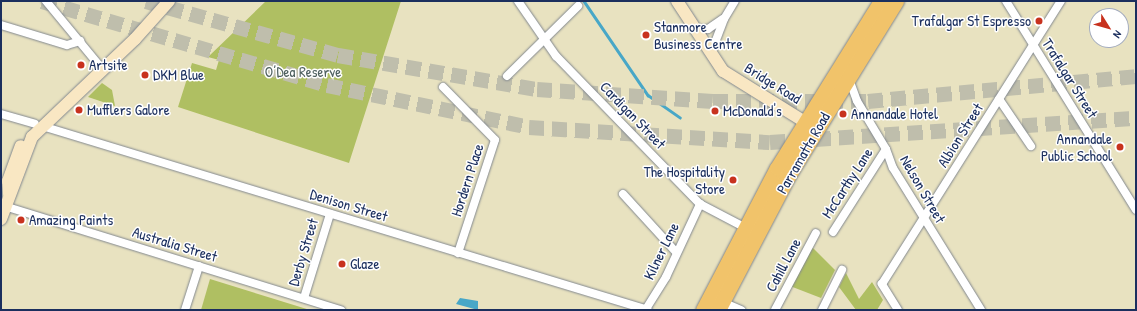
<!DOCTYPE html>
<meta charset="utf-8">
<style>
body{margin:0}
#map{position:relative;width:1137px;height:311px;overflow:hidden;background:#e8e2c0;font-family:"Patrick Hand",sans-serif}
div>[style]{position:absolute}
.green>*{inset:0;background:#afbf62}
.water>*{inset:0;background:#48a7c7}
.stream>*{height:2.5px;margin:-1.25px;padding:0 1.25px;transform-origin:1.25px;border-radius:1.25px;background:#48a7c7}
.highway-tunnel>*{height:15px;margin-top:-7.5px;transform-origin:0;background:repeating-linear-gradient(90deg,#bfbeac 0 15px,transparent 0 23px)}
.roads{filter:drop-shadow(0 0 1px #82888f) drop-shadow(0 0 1px #82888f)}
.street>*{height:8px;margin:-4px;padding:0 4px;transform-origin:4px;border-radius:4px;background:#fff}
.secondary>*{height:12px;margin:-6px;padding:0 6px;transform-origin:6px;border-radius:6px;background:#f9e7c3}
.highway>*{height:15px;margin:-7.5px;padding:0 7.5px;transform-origin:7.5px;border-radius:7.5px;background:#f1c36a}
.dots>*{width:11px;height:11px;translate:-50% -50%;box-sizing:border-box;border:2px solid #fff;border-radius:50%}
span{translate:-50% -50%;white-space:nowrap;text-align:center;line-height:1.15;-webkit-text-stroke:3px #fff;paint-order:stroke}
.poi-label{font-size:15px;color:#1b2f5e}
.right{translate:-100% -50%;text-align:right}
.left{translate:0 -50%;text-align:left}
.park-label{font-size:15px;color:#4f615f}
.street-label{font-size:15px;color:#1b2f5e}
.frame{position:absolute;inset:0;border:2px solid #1b2f5e;pointer-events:none}
.north{position:absolute;left:1089px;top:8px;width:40px;height:40px;box-sizing:border-box;background:#fff;border:1px solid #a4acbf;border-radius:50%;rotate:127deg;font-size:11px;font-weight:700;line-height:16px;text-align:center;color:#1b2f5e}
.north::after{content:'';display:block;margin:auto;width:14px;height:18px;background:#c8321e;clip-path:polygon(50% 0,100% 100%,50% 72%,0 100%)}
</style>
<div id="map">
<div class="green">
<div style="clip-path:polygon(266px 1px,401px 1px,349px 163px,178px 107px,192px 63px,216px 70px,219px 60px,208px 57px)"></div>
<div style="clip-path:polygon(102px 83px,112px 90px,115px 106px,88px 97px)"></div>
<div style="clip-path:polygon(811px 246px,835px 270px,821px 298px,790px 286px)"></div>
<div style="clip-path:polygon(846px 273px,859px 299px,872px 282px,883px 300px,877px 310px,856px 310px,839px 287px)"></div>
<div style="clip-path:polygon(210px 279px,310px 310px,201px 310px)"></div>
</div>
<div class="water">
<div style="clip-path:polygon(460px 298px,478px 301px,478px 310px,456px 304px)"></div>
</div>
<div class="stream">
<div style="left:584px;top:1px;width:114px;rotate:55.8deg"></div>
<div style="left:648px;top:95px;width:39px;rotate:35deg"></div>
</div>
<div class="highway-tunnel">
<div style="left:42px;top:1px;width:297px;rotate:16.4deg"></div>
<div style="left:327px;top:85px;width:206px;rotate:11.7deg"></div>
<div style="left:529px;top:127px;width:241px;rotate:3.6deg"></div>
<div style="left:770px;top:142px;width:367px;rotate:-3.8deg"></div>
<div style="left:146px;top:1px;width:199px;rotate:15.7deg"></div>
<div style="left:338px;top:55px;width:202px;rotate:9.7deg"></div>
<div style="left:537px;top:89px;width:176px;rotate:3.9deg"></div>
<div style="left:713px;top:101px;width:155px"></div>
<div style="left:868px;top:101px;width:269px;rotate:-5.3deg"></div>
</div>
<div class="roads">
<div class="street">
<div style="left:46px;top:1px;width:83px;rotate:50.4deg"></div>
<div style="left:518px;top:1px;width:67px;rotate:55.4deg"></div>
<div style="left:556px;top:56px;width:206px;rotate:45.8deg"></div>
<div style="left:700px;top:204px;width:52px;rotate:27.6deg"></div>
<div style="left:1006px;top:1px;width:246px;rotate:58.1deg"></div>
<div style="left:1px;top:25px;width:69px;rotate:16.9deg"></div>
<div style="left:67px;top:45px;width:14px;rotate:-17deg"></div>
<div style="left:695px;top:29px;width:13px"></div>
<div style="left:708px;top:29px;width:18px;rotate:-34deg"></div>
<div style="left:711px;top:53px;width:36px;rotate:-69deg"></div>
<div style="left:724px;top:19px;width:21px;rotate:-59deg"></div>
<div style="left:507px;top:76px;width:100px;rotate:-44.6deg"></div>
<div style="left:849px;top:79px;width:23px;rotate:70deg"></div>
<div style="left:857px;top:101px;width:56px;rotate:58.9deg"></div>
<div style="left:886px;top:149px;width:20px;rotate:70deg"></div>
<div style="left:893px;top:168px;width:167px;rotate:58.2deg"></div>
<div style="left:443px;top:87px;width:74px;rotate:45.5deg"></div>
<div style="left:495px;top:140px;width:119px;rotate:108.1deg"></div>
<div style="left:999px;top:99px;width:57px;rotate:55.8deg"></div>
<div style="left:1px;top:114px;width:35px;rotate:16deg"></div>
<div style="left:42px;top:126px;width:633px;rotate:16.89deg"></div>
<div style="left:623px;top:194px;width:79px;rotate:47.6deg"></div>
<div style="left:1px;top:205px;width:356px;rotate:17.2deg"></div>
<div style="left:833px;top:232px;width:98px;rotate:-57.4deg"></div>
<div style="left:304px;top:298px;width:88px;rotate:-72.8deg"></div>
<div style="left:722px;top:302px;width:21px;rotate:23deg"></div>
<div style="left:646px;top:309px;width:38px;rotate:-58deg"></div>
<div style="left:666px;top:277px;width:81px;rotate:-65deg"></div>
<div style="left:185px;top:310px;width:46px;rotate:-72.3deg"></div>
<div style="left:775px;top:310px;width:87px;rotate:-62deg"></div>
<div style="left:822px;top:310px;width:45px;rotate:-63.4deg"></div>
<div style="left:898px;top:310px;width:31px;rotate:-122deg"></div>
<div style="left:882px;top:284px;width:335px;rotate:-57.7deg"></div>
</div>
<div class="secondary">
<div style="left:677px;top:1px;width:84px;rotate:56.7deg"></div>
<div style="left:723px;top:71px;width:106px;rotate:31.9deg"></div>
<div style="left:9px;top:194px;width:13px;rotate:-94deg"></div>
<div style="left:8px;top:181px;width:37px;rotate:-70deg"></div>
<div style="left:1px;top:219px;width:88px;rotate:-69.3deg"></div>
<div style="left:32px;top:137px;width:142px;rotate:-43.6deg"></div>
<div style="left:135px;top:39px;width:51px;rotate:-48.2deg"></div>
</div>
<div class="highway">
<div style="left:703px;top:310px;width:160px;rotate:-62.5deg"></div>
<div style="left:777px;top:168px;width:197px;rotate:-58.1deg"></div>
<div style="left:718px;top:310px;width:151px;rotate:-62.4deg"></div>
<div style="left:788px;top:176px;width:206px;rotate:-58.3deg"></div>
</div>
</div>
<div class="dots">
<div style="left:1039px;top:21px;background:#c8321e"></div>
<div style="left:646px;top:35px;background:#c8321e"></div>
<div style="left:81px;top:65px;background:#c8321e"></div>
<div style="left:145px;top:75px;background:#c8321e"></div>
<div style="left:79px;top:110px;background:#c8321e"></div>
<div style="left:715px;top:111px;background:#c8321e"></div>
<div style="left:843px;top:114px;background:#c8321e"></div>
<div style="left:1120px;top:147px;background:#c8321e"></div>
<div style="left:733px;top:180px;background:#c8321e"></div>
<div style="left:21px;top:220px;background:#c8321e"></div>
<div style="left:342px;top:264px;background:#c8321e"></div>
</div>
<div class="poi-label">
<span class="right" style="left:1031px;top:21px">Trafalgar St Espresso</span>
<span class="left" style="left:654px;top:35px">Stanmore<br>Business Centre</span>
<span class="left" style="left:89px;top:65px">Artsite</span>
<span class="left" style="left:153px;top:75px">DKM Blue</span>
<span class="left" style="left:87px;top:110px">Mufflers Galore</span>
<span class="left" style="left:723px;top:111px">McDonald's</span>
<span class="left" style="left:851px;top:114px">Annandale Hotel</span>
<span class="right" style="left:1112px;top:147px">Annandale<br>Public School</span>
<span class="right" style="left:725px;top:180px">The Hospitality<br>Store</span>
<span class="left" style="left:29px;top:220px">Amazing Paints</span>
<span class="left" style="left:350px;top:264px">Glaze</span>
</div>
<div class="park-label">
<span style="left:303px;top:72px">O’Dea Reserve</span>
</div>
<div class="street-label">
<span style="left:1070px;top:78px;rotate:58deg">Trafalgar Street</span>
<span style="left:773px;top:83px;rotate:32deg">Bridge Road</span>
<span style="left:633px;top:115px;rotate:46deg">Cardigan Street</span>
<span style="left:960px;top:135px;rotate:-58deg">Albion Street</span>
<span style="left:803px;top:153px;rotate:-60deg">Parramatta Road</span>
<span style="left:467px;top:180px;rotate:-72deg">Hordern Place</span>
<span style="left:847px;top:183px;rotate:-57deg">McCarthy Lane</span>
<span style="left:923px;top:189px;rotate:60deg">Nelson Street</span>
<span style="left:349px;top:205px;rotate:17deg">Denison Street</span>
<span style="left:175px;top:244px;rotate:17deg">Australia Street</span>
<span style="left:661px;top:251px;rotate:-64deg">Kilner Lane</span>
<span style="left:303px;top:252px;rotate:-73deg">Derby Street</span>
<span style="left:783px;top:265px;rotate:-62deg">Cahill Lane</span>
</div>
<div class="frame"></div>
<div class="north">N</div>
</div>
